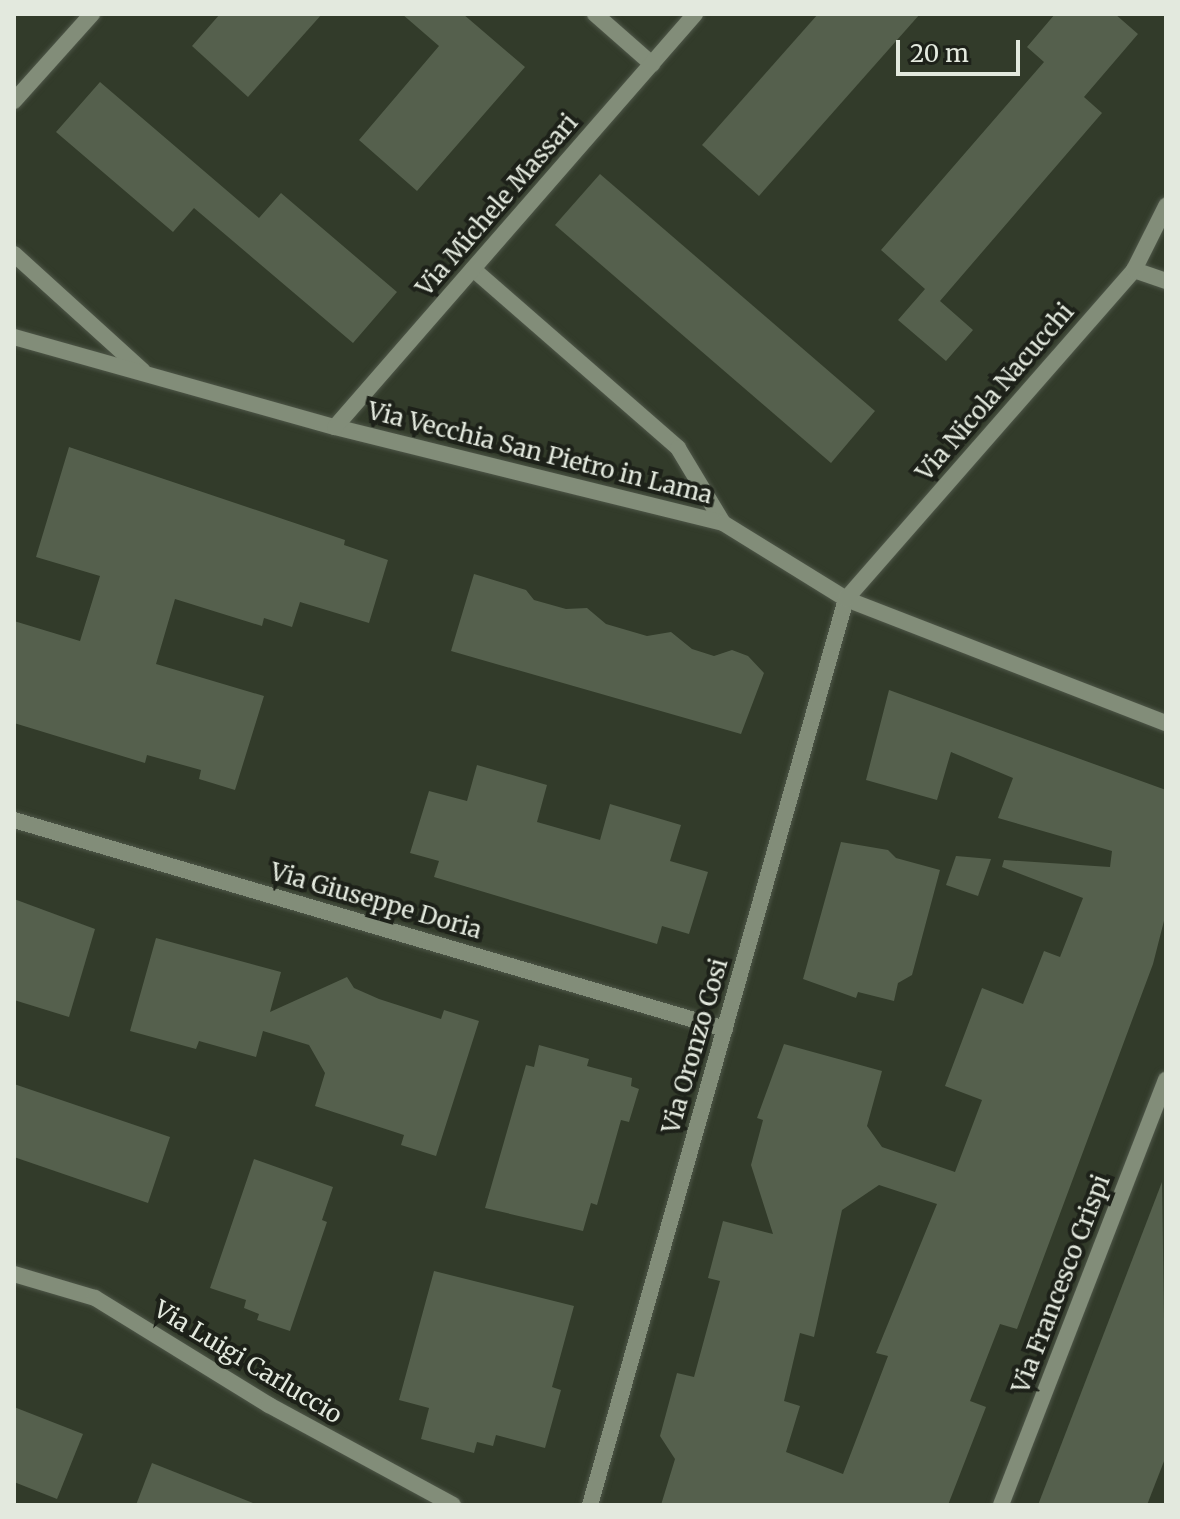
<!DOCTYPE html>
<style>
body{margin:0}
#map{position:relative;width:1180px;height:1519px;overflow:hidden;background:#323b2a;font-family:Merriweather,serif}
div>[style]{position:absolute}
.building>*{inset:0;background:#55604d}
.roads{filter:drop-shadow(0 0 2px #4e5648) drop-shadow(0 0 2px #4e5648)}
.minor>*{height:16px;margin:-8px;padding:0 8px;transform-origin:8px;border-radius:8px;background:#828d79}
span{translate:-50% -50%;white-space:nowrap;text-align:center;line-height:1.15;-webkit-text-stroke:8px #1d2119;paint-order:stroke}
.street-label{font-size:24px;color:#e3e9de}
.frame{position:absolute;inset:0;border:16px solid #e3e9de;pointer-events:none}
.scale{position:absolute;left:896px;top:40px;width:124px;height:36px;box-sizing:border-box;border:4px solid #e3e9de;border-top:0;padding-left:10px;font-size:24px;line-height:28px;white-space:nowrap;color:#e3e9de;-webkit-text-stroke:6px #1d2119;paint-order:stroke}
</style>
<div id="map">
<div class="building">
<div style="clip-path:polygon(220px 14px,322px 14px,248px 97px,192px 46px)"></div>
<div style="clip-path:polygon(402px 14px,463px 14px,525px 67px,417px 191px,359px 140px,439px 46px)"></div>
<div style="clip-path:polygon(818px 14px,920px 14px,759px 196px,702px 145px)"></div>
<div style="clip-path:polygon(1055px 14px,1115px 14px,1138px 34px,1084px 97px,1102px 113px,940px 301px,973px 330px,946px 361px,898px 320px,925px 289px,881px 250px,1044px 62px,1027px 47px)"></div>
<div style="clip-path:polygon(100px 82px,259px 218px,281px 193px,397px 292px,353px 343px,194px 208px,173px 232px,56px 132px)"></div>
<div style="clip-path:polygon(600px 174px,875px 411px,831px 463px,555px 225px)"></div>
<div style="clip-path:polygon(69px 447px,345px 540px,344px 545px,388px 560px,369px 623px,300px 602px,292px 627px,264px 618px,262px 626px,175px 599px,156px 664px,264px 696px,235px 790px,199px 779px,201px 770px,147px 755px,145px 763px,14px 723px,14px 621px,80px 641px,100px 576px,36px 557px)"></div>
<div style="clip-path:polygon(474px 574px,526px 590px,534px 600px,566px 609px,587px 608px,606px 624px,647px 636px,671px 632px,692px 649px,714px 656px,732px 650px,748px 656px,764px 673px,741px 734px,451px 651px)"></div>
<div style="clip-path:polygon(evenodd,889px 690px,1166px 790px,1166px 913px,1153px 964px,1017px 1329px,1000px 1324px,970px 1401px,986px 1407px,948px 1505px,661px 1505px,675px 1459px,660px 1436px,677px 1373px,694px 1377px,720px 1281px,708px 1278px,723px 1221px,773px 1234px,751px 1165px,763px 1120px,757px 1118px,784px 1044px,882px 1071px,867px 1126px,882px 1147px,955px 1172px,982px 1100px,945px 1086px,982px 988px,1023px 1004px,1044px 951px,1060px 957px,1083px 898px,1002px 867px,1004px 860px,1110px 867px,1112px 851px,998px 818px,1013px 778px,951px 752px,937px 800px,866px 780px,889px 690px,879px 1185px,937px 1204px,876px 1353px,888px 1356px,843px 1474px,786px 1452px,800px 1406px,784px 1401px,800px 1333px,814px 1337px,842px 1210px,879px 1185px)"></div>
<div style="clip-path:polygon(477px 765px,547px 785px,537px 822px,600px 840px,610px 804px,681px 825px,670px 861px,708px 872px,689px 934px,662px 926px,657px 944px,434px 877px,439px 861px,410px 853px,429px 791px,467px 801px)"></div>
<div style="clip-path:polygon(841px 842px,888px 850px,896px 858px,940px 870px,912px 975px,898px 983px,894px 1001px,858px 992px,856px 998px,803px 979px)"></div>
<div style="clip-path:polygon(956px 856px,991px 859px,978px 896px,946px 885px)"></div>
<div style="clip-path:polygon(14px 899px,95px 929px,69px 1017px,14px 1000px)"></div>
<div style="clip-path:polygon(156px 938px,281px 972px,270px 1012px,347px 977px,354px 988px,379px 999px,441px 1019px,444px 1010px,479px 1021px,436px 1156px,401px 1145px,404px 1135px,315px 1106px,325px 1073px,309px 1045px,263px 1031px,256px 1057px,199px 1041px,196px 1049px,130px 1031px)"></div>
<div style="clip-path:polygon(539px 1045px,589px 1059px,587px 1066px,632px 1078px,631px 1086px,639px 1089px,629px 1122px,621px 1120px,597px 1205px,591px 1203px,583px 1231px,485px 1208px,526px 1065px,534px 1067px)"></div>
<div style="clip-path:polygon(14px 1084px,170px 1137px,148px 1203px,14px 1157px)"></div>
<div style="clip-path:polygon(254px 1159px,333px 1187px,322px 1220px,327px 1222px,290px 1331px,257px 1320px,259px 1314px,244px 1308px,246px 1300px,210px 1288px)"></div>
<div style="clip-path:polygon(1162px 1182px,1166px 1456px,1147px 1505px,1038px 1505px)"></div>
<div style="clip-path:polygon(434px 1271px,574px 1306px,552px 1387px,561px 1390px,545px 1448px,496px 1435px,493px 1446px,477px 1442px,474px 1453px,421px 1439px,429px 1408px,399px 1400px)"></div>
<div style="clip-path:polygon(14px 1407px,83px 1434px,57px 1499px,14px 1482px)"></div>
<div style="clip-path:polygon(152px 1463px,253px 1503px,252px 1505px,136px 1505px)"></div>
</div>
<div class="roads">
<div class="minor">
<div style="left:595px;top:14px;width:76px;rotate:41.3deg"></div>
<div style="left:14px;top:101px;width:117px;rotate:-48.1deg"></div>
<div style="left:14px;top:254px;width:174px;rotate:42.2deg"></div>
<div style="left:473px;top:269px;width:272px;rotate:41.1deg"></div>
<div style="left:678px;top:448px;width:87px;rotate:59deg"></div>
<div style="left:1134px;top:270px;width:34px;rotate:19deg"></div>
<div style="left:14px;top:337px;width:333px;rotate:15.7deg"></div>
<div style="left:335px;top:427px;width:400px;rotate:13.9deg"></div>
<div style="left:723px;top:523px;width:145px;rotate:31.7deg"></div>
<div style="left:846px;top:599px;width:343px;rotate:21.2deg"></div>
<div style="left:335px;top:427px;width:548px;rotate:-48.92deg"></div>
<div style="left:14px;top:820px;width:741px;rotate:16.38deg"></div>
<div style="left:14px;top:1274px;width:84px;rotate:16.5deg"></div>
<div style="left:95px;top:1298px;width:204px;rotate:31.6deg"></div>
<div style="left:269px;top:1405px;width:209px;rotate:28.5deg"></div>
<div style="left:590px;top:1505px;width:941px;rotate:-74.22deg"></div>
<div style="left:846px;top:599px;width:437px;rotate:-48.8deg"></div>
<div style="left:1134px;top:270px;width:72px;rotate:-63.4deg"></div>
<div style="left:1001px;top:1505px;width:456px;rotate:-68.8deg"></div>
</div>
</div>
<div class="street-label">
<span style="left:497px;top:205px;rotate:-49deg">Via Michele Massari</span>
<span style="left:995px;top:392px;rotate:-49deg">Via Nicola Nacucchi</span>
<span style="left:540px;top:453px;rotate:14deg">Via Vecchia San Pietro in Lama</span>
<span style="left:376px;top:901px;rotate:16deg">Via Giuseppe Doria</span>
<span style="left:695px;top:1046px;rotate:-74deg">Via Oronzo Cosi</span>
<span style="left:1061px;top:1284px;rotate:-69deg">Via Francesco Crispi</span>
<span style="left:248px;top:1362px;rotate:31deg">Via Luigi Carluccio</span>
</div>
<div class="frame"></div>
<div class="scale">20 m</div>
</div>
